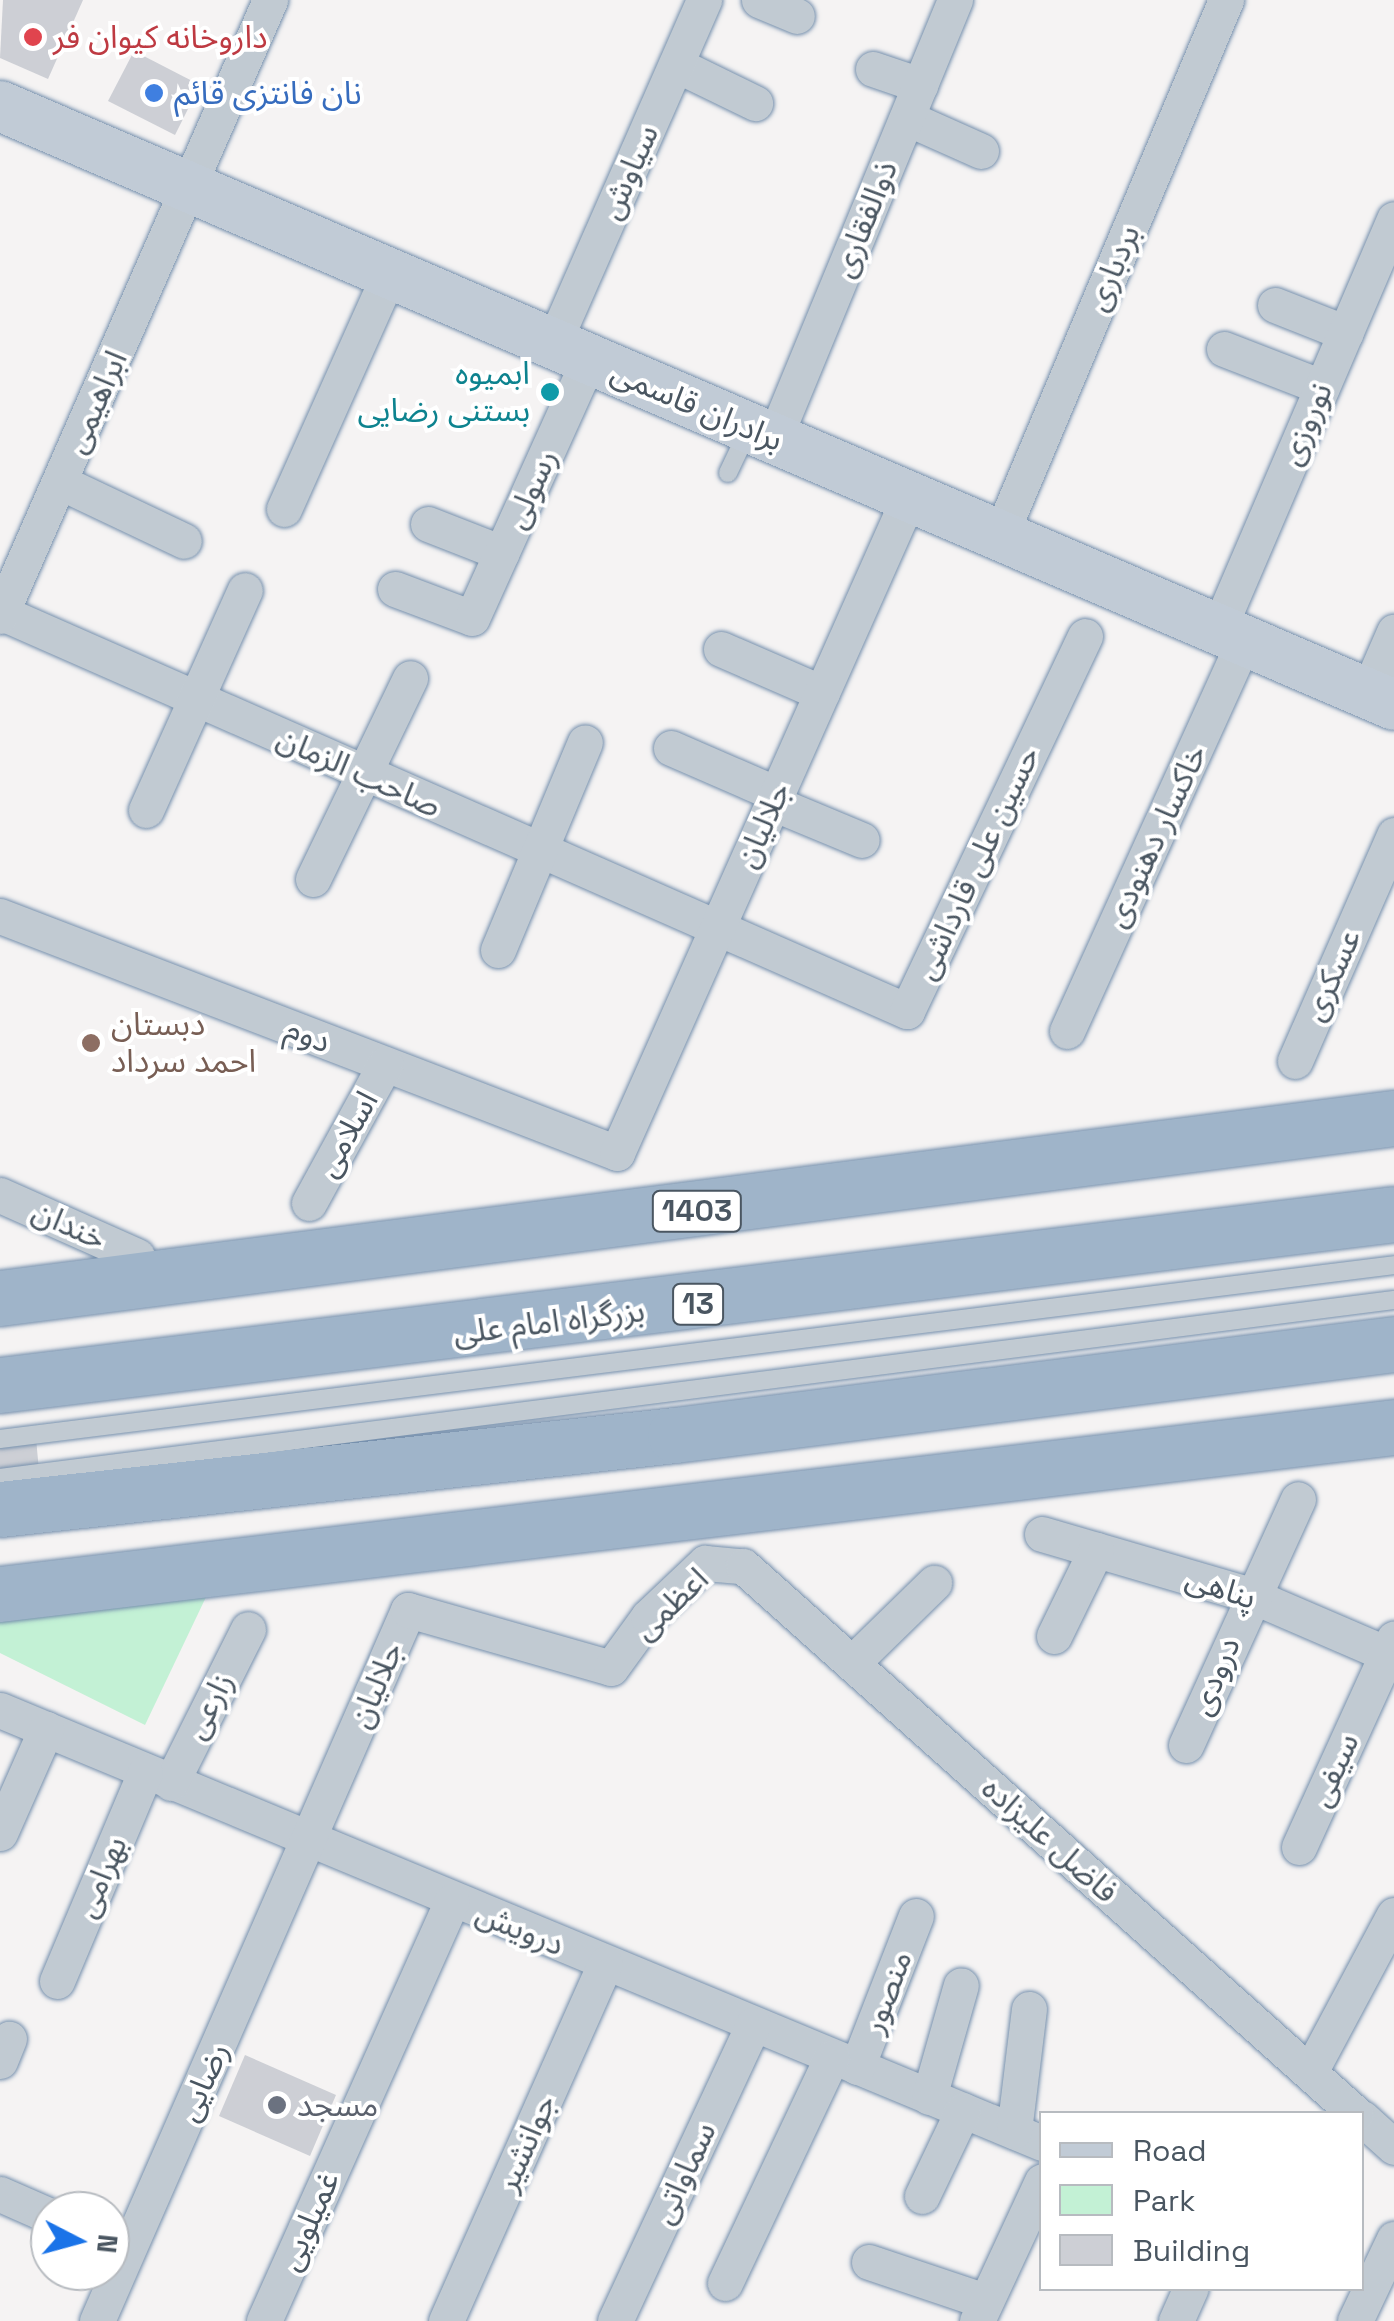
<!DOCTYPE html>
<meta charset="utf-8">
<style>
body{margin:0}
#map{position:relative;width:1394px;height:2321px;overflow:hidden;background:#f5f3f3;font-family:"Space Grotesk","Noto Sans Arabic",sans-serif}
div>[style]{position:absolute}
.green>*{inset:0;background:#c3f1d5}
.building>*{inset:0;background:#cdcfd5}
.roads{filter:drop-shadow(0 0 2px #7690ad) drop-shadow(0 0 2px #7690ad)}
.service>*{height:18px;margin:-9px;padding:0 9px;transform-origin:9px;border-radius:9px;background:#c1cad2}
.minor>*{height:35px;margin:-17.5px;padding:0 17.5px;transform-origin:17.5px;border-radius:17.5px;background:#c1cad2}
.secondary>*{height:50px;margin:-25px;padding:0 25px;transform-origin:25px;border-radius:25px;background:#c1cbd6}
.trunk>*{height:55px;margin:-27.5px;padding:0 27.5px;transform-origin:27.5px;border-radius:27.5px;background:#9fb4c9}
.dots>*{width:28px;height:28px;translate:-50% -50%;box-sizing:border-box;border:5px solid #fff;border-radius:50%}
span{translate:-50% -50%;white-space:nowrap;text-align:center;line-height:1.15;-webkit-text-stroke:8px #fff;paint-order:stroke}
.shield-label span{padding:2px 8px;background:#fff;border:2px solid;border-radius:8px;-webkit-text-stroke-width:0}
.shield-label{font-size:30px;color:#4a5661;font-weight:700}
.health-label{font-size:32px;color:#be3a42}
.left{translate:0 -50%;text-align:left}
.shop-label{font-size:32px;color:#366cbe}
.street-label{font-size:32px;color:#4a5661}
.culture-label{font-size:32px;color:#0d838f}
.right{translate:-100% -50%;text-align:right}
.education-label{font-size:32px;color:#785e54}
.worship-label{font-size:32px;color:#5b616d}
.legend{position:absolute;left:1039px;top:2111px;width:325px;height:180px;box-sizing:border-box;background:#fff;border:2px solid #b7bbc0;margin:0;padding:12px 18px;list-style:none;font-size:30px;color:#4a5661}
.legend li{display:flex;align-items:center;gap:20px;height:50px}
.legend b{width:50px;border:2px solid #b7bbc0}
.north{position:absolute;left:30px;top:2191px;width:100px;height:100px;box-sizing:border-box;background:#fff;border:2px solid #b7bbc0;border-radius:50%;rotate:96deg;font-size:28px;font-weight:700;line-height:40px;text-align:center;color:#4a5661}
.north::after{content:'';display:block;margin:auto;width:35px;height:45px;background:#1a73e8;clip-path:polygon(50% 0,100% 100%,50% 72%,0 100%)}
</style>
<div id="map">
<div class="green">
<div style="clip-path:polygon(217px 1574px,145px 1725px,0 1653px,0 1597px)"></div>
</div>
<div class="building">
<div style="clip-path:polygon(3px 0,83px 0,48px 79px,0 58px)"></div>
<div style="clip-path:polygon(134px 51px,200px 85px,175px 135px,108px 101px)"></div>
<div style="clip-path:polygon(36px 1438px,39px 1471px,0 1478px,0 1442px)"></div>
<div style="clip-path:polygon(245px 2055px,336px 2095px,310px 2156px,219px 2116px)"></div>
</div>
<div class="roads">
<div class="service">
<div style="left:728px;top:473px;width:44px;rotate:-64.6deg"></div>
<div style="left:0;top:1439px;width:1405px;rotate:-7.11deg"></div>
<div style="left:0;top:1478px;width:1405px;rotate:-7.28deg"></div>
</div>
<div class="minor">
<div style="left:759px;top:0;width:41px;rotate:22.8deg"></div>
<div style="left:677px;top:65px;width:87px;rotate:26deg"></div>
<div style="left:873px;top:69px;width:50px;rotate:18.8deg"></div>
<div style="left:907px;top:118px;width:81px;rotate:24deg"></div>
<div style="left:1275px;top:305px;width:76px;rotate:21.5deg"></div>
<div style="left:553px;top:344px;width:376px;rotate:-66.3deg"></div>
<div style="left:1224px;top:349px;width:105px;rotate:21.2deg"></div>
<div style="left:774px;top:439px;width:475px;rotate:-67.6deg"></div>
<div style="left:60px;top:482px;width:137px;rotate:25.4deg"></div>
<div style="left:284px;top:509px;width:257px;rotate:-65.9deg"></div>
<div style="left:428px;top:524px;width:79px;rotate:21.4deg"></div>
<div style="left:1000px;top:536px;width:582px;rotate:-67.14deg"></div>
<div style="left:395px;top:589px;width:82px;rotate:20.6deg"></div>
<div style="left:472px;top:618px;width:284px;rotate:-65.7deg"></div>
<div style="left:0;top:612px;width:991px;rotate:23.75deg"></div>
<div style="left:907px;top:1011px;width:415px;rotate:-64.6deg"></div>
<div style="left:0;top:616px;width:673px;rotate:-66.33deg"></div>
<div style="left:1218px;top:630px;width:447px;rotate:-66.8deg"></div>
<div style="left:721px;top:649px;width:110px;rotate:23.5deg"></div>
<div style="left:1367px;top:694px;width:68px;rotate:-66.5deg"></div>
<div style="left:671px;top:748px;width:116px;rotate:23.5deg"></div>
<div style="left:773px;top:803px;width:96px;rotate:22.6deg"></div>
<div style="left:146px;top:810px;width:241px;rotate:-65.8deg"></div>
<div style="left:313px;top:879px;width:223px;rotate:-64.2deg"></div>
<div style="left:0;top:916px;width:661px;rotate:21.01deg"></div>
<div style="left:617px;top:1153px;width:718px;rotate:-66.01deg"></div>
<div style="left:498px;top:950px;width:225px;rotate:-67.3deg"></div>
<div style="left:1067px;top:1031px;width:428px;rotate:-65.6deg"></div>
<div style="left:1295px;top:1061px;width:247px;rotate:-66.3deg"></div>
<div style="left:0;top:1195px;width:150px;rotate:24deg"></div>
<div style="left:309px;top:1203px;width:158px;rotate:-61.3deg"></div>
<div style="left:1042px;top:1534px;width:217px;rotate:16.3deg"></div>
<div style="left:1250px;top:1595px;width:157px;rotate:23.3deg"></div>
<div style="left:1054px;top:1636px;width:96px;rotate:-64deg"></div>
<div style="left:852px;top:1663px;width:115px;rotate:-44.3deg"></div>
<div style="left:0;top:1710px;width:1128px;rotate:22.57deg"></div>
<div style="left:1186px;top:1745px;width:270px;rotate:-65.5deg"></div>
<div style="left:171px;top:1783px;width:172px;rotate:-63.4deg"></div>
<div style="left:0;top:1833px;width:114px;rotate:-66.1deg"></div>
<div style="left:1299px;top:1847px;width:229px;rotate:-65.5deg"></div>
<div style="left:57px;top:1981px;width:226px;rotate:-67.1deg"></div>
<div style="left:0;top:2061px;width:24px;rotate:-68deg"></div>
<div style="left:857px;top:2067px;width:162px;rotate:-68.7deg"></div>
<div style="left:1310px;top:2072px;width:178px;rotate:-61.9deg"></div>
<div style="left:929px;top:2097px;width:116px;rotate:-74.1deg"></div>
<div style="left:1362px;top:2118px;width:43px;rotate:42.2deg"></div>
<div style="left:1014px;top:2131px;width:123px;rotate:-83deg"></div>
<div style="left:0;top:2194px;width:55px;rotate:23.7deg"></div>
<div style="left:922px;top:2196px;width:95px;rotate:-64.5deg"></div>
<div style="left:869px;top:2262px;width:122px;rotate:18.6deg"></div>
<div style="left:725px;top:2283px;width:250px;rotate:-64.7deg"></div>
<div style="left:97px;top:2321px;width:776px;rotate:-66.37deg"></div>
<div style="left:408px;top:1610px;width:211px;rotate:15.9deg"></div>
<div style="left:611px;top:1668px;width:63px;rotate:-54deg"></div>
<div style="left:648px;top:1617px;width:79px;rotate:-43.5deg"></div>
<div style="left:705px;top:1563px;width:38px;rotate:5deg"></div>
<div style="left:743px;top:1566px;width:822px;rotate:41.8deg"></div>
<div style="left:264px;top:2321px;width:460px;rotate:-65.9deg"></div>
<div style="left:446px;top:2321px;width:391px;rotate:-66deg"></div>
<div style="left:615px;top:2321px;width:327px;rotate:-65deg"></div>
<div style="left:977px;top:2321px;width:154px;rotate:-65.1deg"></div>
<div style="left:1176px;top:2321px;width:36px;rotate:-66deg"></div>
<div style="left:1355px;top:2321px;width:91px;rotate:-64.6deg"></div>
</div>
<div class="secondary">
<div style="left:0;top:106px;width:1517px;rotate:23.25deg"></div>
</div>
<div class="trunk">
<div style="left:0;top:1298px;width:1406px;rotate:-7.36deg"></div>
<div style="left:0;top:1385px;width:1404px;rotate:-6.99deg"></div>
<div style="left:0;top:1509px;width:679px;rotate:-6.26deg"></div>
<div style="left:675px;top:1435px;width:725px;rotate:-7.21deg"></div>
<div style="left:0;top:1594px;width:1404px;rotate:-6.83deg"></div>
</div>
</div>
<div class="dots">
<div style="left:33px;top:37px;background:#e0444e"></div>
<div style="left:154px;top:93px;background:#3f7fe0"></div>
<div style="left:550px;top:392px;background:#0f9aa8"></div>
<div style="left:91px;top:1043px;background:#8d6e63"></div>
<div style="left:277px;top:2105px;background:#6b7280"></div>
</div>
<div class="shield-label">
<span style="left:697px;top:1211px">1403</span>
<span style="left:698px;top:1304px">13</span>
</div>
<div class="health-label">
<span class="left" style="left:53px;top:37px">داروخانه کیوان فر</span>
</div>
<div class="shop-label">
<span class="left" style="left:174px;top:93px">نان فانتزی قائم</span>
</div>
<div class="street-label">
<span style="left:629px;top:172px;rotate:-66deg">سیاوش</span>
<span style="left:865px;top:219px;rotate:-68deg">ذوالفقاری</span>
<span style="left:1113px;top:268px;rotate:-67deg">بردباری</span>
<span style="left:96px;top:402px;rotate:-66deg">ابراهیمی</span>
<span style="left:697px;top:406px;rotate:23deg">برادران قاسمی</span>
<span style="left:1306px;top:424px;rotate:-67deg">نوروزی</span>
<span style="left:531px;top:489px;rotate:-66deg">رسولی</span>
<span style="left:359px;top:772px;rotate:24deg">صاحب الزمان</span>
<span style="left:763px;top:825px;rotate:-66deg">جلالیان</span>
<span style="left:1156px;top:836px;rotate:-65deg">خاکسار دهنودی</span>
<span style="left:977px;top:863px;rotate:-65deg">حسین علی قارداشی</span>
<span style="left:1332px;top:975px;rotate:-66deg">عسکری</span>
<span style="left:308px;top:1035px;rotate:21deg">دوم</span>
<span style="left:347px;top:1134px;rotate:-61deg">اسلامی</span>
<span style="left:69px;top:1225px;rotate:24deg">خندان</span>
<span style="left:549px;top:1322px;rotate:-7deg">بزرگراه امام علی</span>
<span style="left:1221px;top:1588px;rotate:18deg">پناهی</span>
<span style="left:671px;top:1604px;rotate:-43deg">اعظمی</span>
<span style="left:1215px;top:1676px;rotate:-67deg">درودی</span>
<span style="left:376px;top:1685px;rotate:-67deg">جلالیان</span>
<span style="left:209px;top:1706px;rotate:-63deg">زارعی</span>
<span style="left:1334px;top:1770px;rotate:-66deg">سیفی</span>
<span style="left:1050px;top:1840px;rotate:42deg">فاضل علیزاده</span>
<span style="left:101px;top:1877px;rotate:-67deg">بهرامی</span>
<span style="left:520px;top:1929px;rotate:22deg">درویش</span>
<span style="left:887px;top:1992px;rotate:-69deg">منصور</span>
<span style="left:203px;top:2082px;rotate:-66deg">رضایی</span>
<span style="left:526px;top:2143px;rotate:-66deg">جوانشیر</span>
<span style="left:684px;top:2173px;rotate:-65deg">سماواتی</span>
<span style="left:309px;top:2221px;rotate:-66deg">غمیلویی</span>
</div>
<div class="culture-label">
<span class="right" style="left:530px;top:392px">ابمیوه<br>بستنی رضایی</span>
</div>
<div class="education-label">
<span class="left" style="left:111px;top:1043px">دبستان<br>احمد سرداد</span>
</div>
<div class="worship-label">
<span class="left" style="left:297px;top:2105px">مسجد</span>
</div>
<ul class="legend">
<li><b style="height:12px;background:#c1cbd6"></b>Road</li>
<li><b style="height:28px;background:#c3f1d5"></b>Park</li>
<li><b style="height:28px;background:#cdcfd5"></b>Building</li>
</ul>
<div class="north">N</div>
</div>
